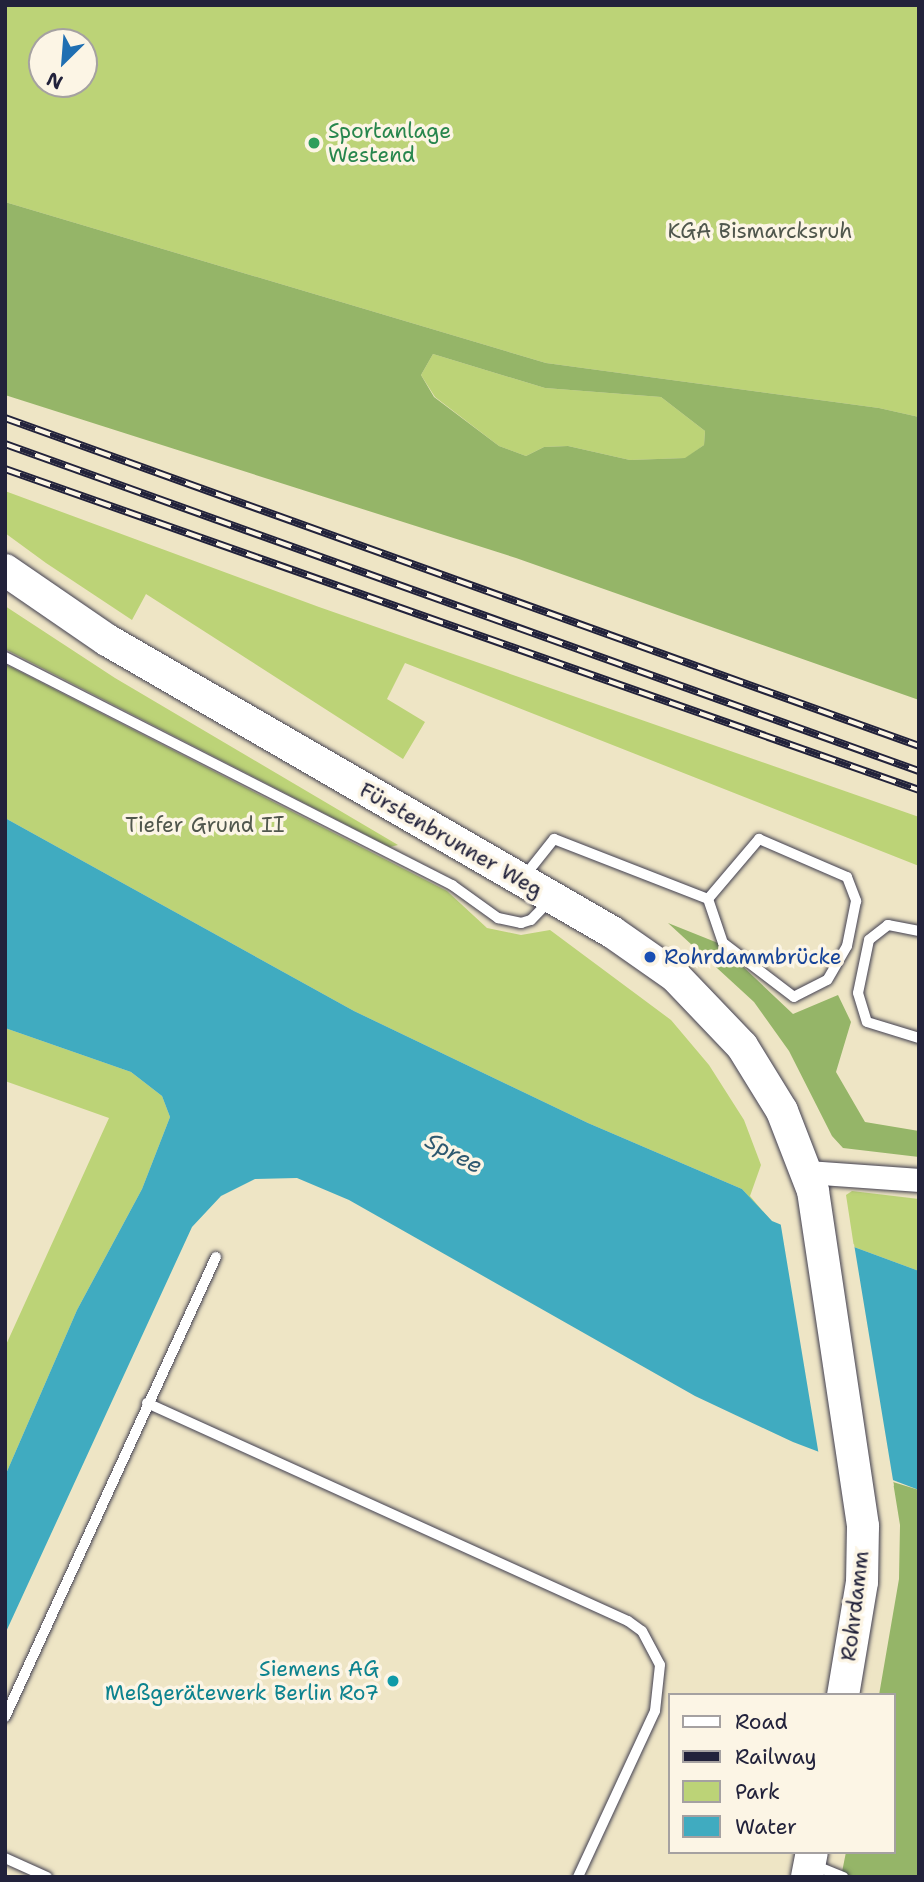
<!DOCTYPE html>
<meta charset="utf-8">
<style>
body{margin:0}
#map{position:relative;width:924px;height:1882px;overflow:hidden;background:#eee5c5;font-family:"Shantell Sans",sans-serif}
div>[style]{position:absolute}
.green>*{inset:0;background:#bcd377}
.forest>*{inset:0;background:#95b568}
.water>*{inset:0;background:#40abc0}
.pier>*{inset:0;background:#eee5c5}
.roads{filter:drop-shadow(0 0 2px #413f50) drop-shadow(0 0 2px #413f50)}
.lane>*{height:10px;margin:-5px;padding:0 5px;transform-origin:5px;border-radius:5px;background:#fff}
.street>*{height:23px;margin:-11.5px;padding:0 11.5px;transform-origin:11.5px;border-radius:11.5px;background:#fff}
.secondary>*{height:32px;margin:-16px;padding:0 16px;transform-origin:16px;border-radius:16px;background:#fff}
.rail>*{height:8px;margin-top:-4px;transform-origin:0;background:repeating-linear-gradient(90deg,#fcf5e5 0 16px,#22223b 0 32px);box-sizing:border-box;border-block:2px solid #22223b}
.dots>*{width:19px;height:19px;translate:-50% -50%;box-sizing:border-box;border:4px solid #fcf5e5;border-radius:50%}
span{translate:-50% -50%;white-space:nowrap;text-align:center;line-height:1.15;-webkit-text-stroke:7px #fcf5e5;paint-order:stroke}
.leisure-label{font-size:21px;color:#27864d}
.left{translate:0 -50%;text-align:left}
.park-label{font-size:21px;color:#50574d}
.street-label{font-size:21px;color:#22223b}
.transit-label{font-size:21px;color:#164399}
.culture-label{font-size:21px;color:#0d838f}
.right{translate:-100% -50%;text-align:right}
.water-label{font-size:23px;color:#2e5970;font-style:italic}
.frame{position:absolute;inset:0;border:7px solid #22223b;pointer-events:none}
.legend{position:absolute;left:668px;top:1693px;width:228px;height:161px;box-sizing:border-box;background:#fcf5e5;border:2px solid #a5a1a1;margin:0;padding:9px 12px;list-style:none;font-size:21px;color:#22223b}
.legend li{display:flex;align-items:center;gap:14px;height:35px}
.legend b{width:35px;border:2px solid #a5a1a1}
.north{position:absolute;left:28px;top:28px;width:70px;height:70px;box-sizing:border-box;background:#fcf5e5;border:2px solid #a5a1a1;border-radius:50%;rotate:205deg;font-size:19px;font-weight:700;line-height:28px;text-align:center;color:#22223b}
.north::after{content:'';display:block;margin:auto;width:24px;height:32px;background:#1f6fb2;clip-path:polygon(50% 0,100% 100%,50% 72%,0 100%)}
</style>
<div id="map">
<div class="green">
<div style="clip-path:polygon(evenodd,5px 5px,919px 5px,919px 417px,879px 408px,546px 363px,5px 202px,5px 5px,42px 42px,84px 42px,84px 84px,42px 84px,42px 42px)"></div>
<div style="clip-path:polygon(433px 354px,545px 388px,661px 397px,705px 431px,704px 445px,686px 458px,630px 460px,568px 446px,544px 447px,526px 456px,499px 446px,435px 397px,421px 375px)"></div>
<div style="clip-path:polygon(5px 491px,319px 607px,919px 817px,919px 866px,405px 663px,387px 699px,425px 722px,403px 759px,146px 594px,132px 620px,46px 563px,5px 533px)"></div>
<div style="clip-path:polygon(5px 606px,115px 678px,398px 845px,390px 847px,5px 649px)"></div>
<div style="clip-path:polygon(5px 664px,447px 891px,487px 928px,521px 935px,550px 930px,671px 1020px,709px 1065px,744px 1120px,761px 1165px,750px 1196px,771px 1221px,742px 1189px,588px 1123px,354px 1011px,5px 818px)"></div>
<div style="clip-path:polygon(5px 1028px,131px 1072px,162px 1096px,170px 1117px,142px 1189px,77px 1310px,5px 1476px,5px 1347px,109px 1118px,5px 1081px)"></div>
<div style="clip-path:polygon(852px 1191px,919px 1199px,919px 1271px,854px 1247px,846px 1195px)"></div>
</div>
<div class="forest">
<div style="clip-path:polygon(evenodd,5px 202px,546px 363px,879px 408px,919px 417px,919px 700px,516px 558px,5px 395px,5px 202px,433px 354px,545px 388px,661px 397px,705px 431px,704px 445px,685px 458px,630px 460px,568px 446px,544px 447px,526px 456px,499px 446px,434px 397px,421px 375px,433px 354px)"></div>
<div style="clip-path:polygon(668px 923px,718px 943px,793px 1014px,838px 995px,851px 1022px,836px 1072px,865px 1122px,919px 1131px,919px 1157px,843px 1148px,832px 1136px,789px 1051px,754px 1002px)"></div>
<div style="clip-path:polygon(893px 1482px,919px 1490px,919px 1877px,841px 1877px,846px 1852px,894px 1852px,894px 1695px,879px 1695px,899px 1579px,900px 1525px)"></div>
</div>
<div class="water">
<div style="clip-path:polygon(5px 818px,354px 1011px,588px 1123px,742px 1189px,772px 1221px,845px 1251px,854px 1247px,919px 1271px,919px 1490px,793px 1442px,695px 1396px,349px 1200px,297px 1178px,255px 1179px,221px 1196px,192px 1227px,5px 1634px,5px 1476px,77px 1310px,142px 1189px,170px 1117px,162px 1096px,131px 1072px,5px 1028px)"></div>
</div>
<div class="pier">
<div style="clip-path:polygon(780px 1220px,845px 1247px,854px 1244px,894px 1486px,819px 1456px)"></div>
</div>
<div class="roads">
<div class="lane">
<div style="left:5px;top:657px;width:502px;rotate:27.02deg"></div>
<div style="left:452px;top:885px;width:57px;rotate:35.7deg"></div>
<div style="left:498px;top:918px;width:24px;rotate:12deg"></div>
<div style="left:521px;top:923px;width:10px;rotate:-17deg"></div>
<div style="left:531px;top:920px;width:28px;rotate:-46deg"></div>
<div style="left:523px;top:878px;width:50px;rotate:-51.5deg"></div>
<div style="left:554px;top:839px;width:165px;rotate:21.3deg"></div>
<div style="left:708px;top:899px;width:79px;rotate:-49.6deg"></div>
<div style="left:759px;top:839px;width:96px;rotate:23.4deg"></div>
<div style="left:847px;top:877px;width:26px;rotate:69deg"></div>
<div style="left:856px;top:901px;width:46px;rotate:101.3deg"></div>
<div style="left:847px;top:946px;width:39px;rotate:120deg"></div>
<div style="left:827px;top:980px;width:37px;rotate:153deg"></div>
<div style="left:794px;top:997px;width:89px;rotate:-142.7deg"></div>
<div style="left:723px;top:943px;width:46px;rotate:-108.8deg"></div>
<div style="left:919px;top:931px;width:32px;rotate:-169deg"></div>
<div style="left:888px;top:925px;width:24px;rotate:142deg"></div>
<div style="left:869px;top:940px;width:54px;rotate:101.7deg"></div>
<div style="left:858px;top:993px;width:30px;rotate:73deg"></div>
<div style="left:867px;top:1022px;width:54px;rotate:17.1deg"></div>
<div style="left:147px;top:1403px;width:528px;rotate:24.38deg"></div>
<div style="left:628px;top:1621px;width:17px;rotate:36deg"></div>
<div style="left:642px;top:1631px;width:38px;rotate:62deg"></div>
<div style="left:660px;top:1665px;width:46px;rotate:96.2deg"></div>
<div style="left:655px;top:1711px;width:183px;rotate:114.9deg"></div>
<div style="left:5px;top:1717px;width:506px;rotate:-65.36deg"></div>
<div style="left:5px;top:1858px;width:46px;rotate:24.3deg"></div>
<div style="left:811px;top:1864px;width:35px;rotate:22deg"></div>
</div>
<div class="street">
<div style="left:808px;top:1172px;width:111px;rotate:4.1deg"></div>
</div>
<div class="secondary">
<div style="left:5px;top:570px;width:124px;rotate:34.5deg"></div>
<div style="left:107px;top:640px;width:583px;rotate:30.04deg"></div>
<div style="left:612px;top:932px;width:77px;rotate:34.9deg"></div>
<div style="left:675px;top:976px;width:97px;rotate:46.3deg"></div>
<div style="left:742px;top:1046px;width:76px;rotate:58.4deg"></div>
<div style="left:782px;top:1111px;width:86px;rotate:68.8deg"></div>
<div style="left:813px;top:1191px;width:339px;rotate:81.5deg"></div>
<div style="left:863px;top:1526px;width:56px;rotate:91deg"></div>
<div style="left:862px;top:1582px;width:115px;rotate:99.5deg"></div>
<div style="left:807px;top:1877px;width:25px;rotate:-79deg"></div>
</div>
</div>
<div class="rail">
<div style="left:5px;top:418px;width:971px;rotate:19.74deg"></div>
<div style="left:5px;top:444px;width:971px;rotate:19.69deg"></div>
<div style="left:5px;top:469px;width:969px;rotate:19.35deg"></div>
</div>
<div class="dots">
<div style="left:314px;top:143px;background:#2e9e5b"></div>
<div style="left:650px;top:957px;background:#1a4fb4"></div>
<div style="left:393px;top:1681px;background:#0f9aa8"></div>
</div>
<div class="leisure-label">
<span class="left" style="left:328px;top:143px">Sportanlage<br>Westend</span>
</div>
<div class="park-label">
<span style="left:760px;top:231px">KGA Bismarcksruh</span>
<span style="left:205px;top:825px">Tiefer Grund II</span>
</div>
<div class="street-label">
<span style="left:451px;top:840px;rotate:30deg">Fürstenbrunner Weg</span>
<span style="left:855px;top:1606px;rotate:-83deg">Rohrdamm</span>
</div>
<div class="transit-label">
<span class="left" style="left:664px;top:957px">Rohrdammbrücke</span>
</div>
<div class="culture-label">
<span class="right" style="left:379px;top:1681px">Siemens AG<br>Meßgerätewerk Berlin Ro7</span>
</div>
<div class="water-label">
<span style="left:454px;top:1153px;rotate:28deg">Spree</span>
</div>
<div class="frame"></div>
<ul class="legend">
<li><b style="height:9px;background:#fff"></b>Road</li>
<li><b style="height:9px;background:#22223b"></b>Railway</li>
<li><b style="height:19px;background:#bcd377"></b>Park</li>
<li><b style="height:19px;background:#40abc0"></b>Water</li>
</ul>
<div class="north">N</div>
</div>
